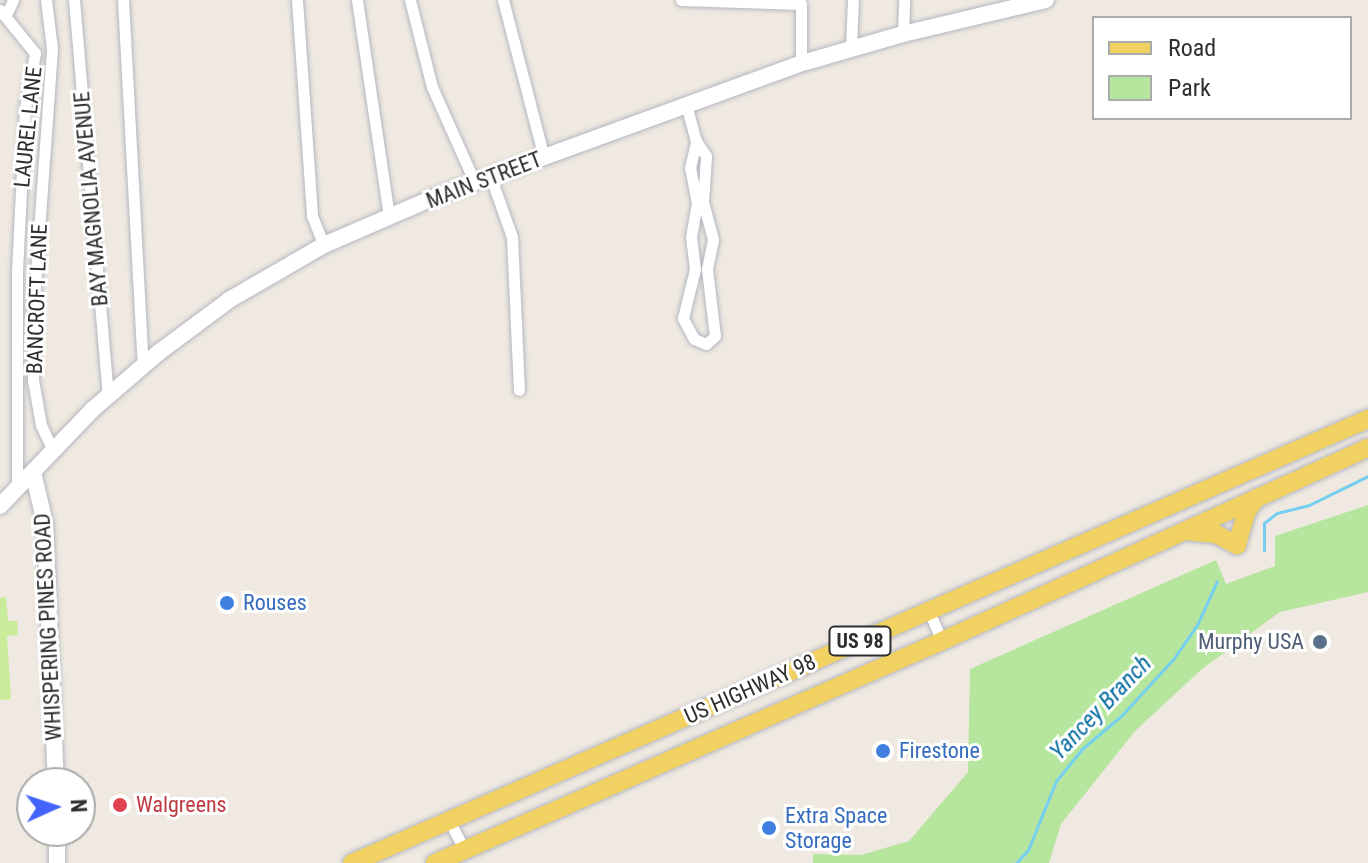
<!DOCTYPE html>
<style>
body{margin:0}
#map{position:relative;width:1368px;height:863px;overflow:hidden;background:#efe9e1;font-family:"Roboto Condensed",sans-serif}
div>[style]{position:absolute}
.green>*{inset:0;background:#b6e59e}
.pitch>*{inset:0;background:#c9ec9a}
.stream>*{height:3px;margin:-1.5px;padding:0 1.5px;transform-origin:1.5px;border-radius:1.5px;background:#75cff0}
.roads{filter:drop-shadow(0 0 2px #b4b7c1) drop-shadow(0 0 2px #b4b7c1)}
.street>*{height:11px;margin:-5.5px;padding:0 5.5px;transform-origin:5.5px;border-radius:5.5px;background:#fff}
.secondary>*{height:16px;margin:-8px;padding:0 8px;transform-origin:8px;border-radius:8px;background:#fff}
.primary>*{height:18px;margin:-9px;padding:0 9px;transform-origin:9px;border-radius:9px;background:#f2d163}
.dots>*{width:22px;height:22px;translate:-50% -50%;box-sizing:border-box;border:4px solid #fff;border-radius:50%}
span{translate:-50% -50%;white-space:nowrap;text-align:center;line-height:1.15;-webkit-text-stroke:6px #fff;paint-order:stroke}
.shield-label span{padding:2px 6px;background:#fff;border:2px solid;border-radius:6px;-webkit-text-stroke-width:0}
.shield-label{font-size:20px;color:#2e2e2e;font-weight:700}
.street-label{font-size:22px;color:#2e2e2e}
.shop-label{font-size:22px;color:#366cbe}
.left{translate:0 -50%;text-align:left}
.service-label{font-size:22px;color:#4e5e75}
.right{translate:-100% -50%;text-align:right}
.health-label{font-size:22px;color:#be3a42}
.water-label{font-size:24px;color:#0d6fa3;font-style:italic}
.legend{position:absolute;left:1092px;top:16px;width:260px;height:104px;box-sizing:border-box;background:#fff;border:2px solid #ababab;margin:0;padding:10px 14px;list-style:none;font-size:24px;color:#2e2e2e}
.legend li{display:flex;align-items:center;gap:16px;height:40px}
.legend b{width:40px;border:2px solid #ababab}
.north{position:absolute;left:16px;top:767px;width:80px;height:80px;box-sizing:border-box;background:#fff;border:2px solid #ababab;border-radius:50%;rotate:87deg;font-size:22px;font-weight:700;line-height:32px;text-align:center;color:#2e2e2e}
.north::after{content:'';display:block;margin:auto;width:28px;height:36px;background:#4264fb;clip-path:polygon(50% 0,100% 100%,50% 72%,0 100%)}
</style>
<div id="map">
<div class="green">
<div style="clip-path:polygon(1368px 505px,1368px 592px,1280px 612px,1202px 669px,1135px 731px,1061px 824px,1049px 863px,813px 863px,813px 854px,861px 855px,909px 841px,968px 772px,970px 669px,1216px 560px,1226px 584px,1275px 566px,1275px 536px)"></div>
</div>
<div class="pitch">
<div style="clip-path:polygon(6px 597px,8px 621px,17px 621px,18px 635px,7px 636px,11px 699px,0 700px,0 598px)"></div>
</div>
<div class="stream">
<div style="left:1264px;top:550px;width:27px;rotate:-90deg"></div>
<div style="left:1264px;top:523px;width:16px;rotate:-38deg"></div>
<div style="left:1277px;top:513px;width:33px;rotate:-14deg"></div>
<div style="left:1309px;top:505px;width:66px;rotate:-26.2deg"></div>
<div style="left:1016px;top:863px;width:18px;rotate:-47deg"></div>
<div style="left:1028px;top:850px;width:74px;rotate:-67.9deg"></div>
<div style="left:1056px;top:781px;width:41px;rotate:-50.9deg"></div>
<div style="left:1082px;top:749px;width:52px;rotate:-40.4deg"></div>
<div style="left:1122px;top:715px;width:77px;rotate:-47.6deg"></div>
<div style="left:1174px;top:658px;width:40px;rotate:-55.1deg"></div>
<div style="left:1197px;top:625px;width:48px;rotate:-65.6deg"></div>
</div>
<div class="roads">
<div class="street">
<div style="left:46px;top:0;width:49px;rotate:83deg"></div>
<div style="left:52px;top:49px;width:252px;rotate:94.1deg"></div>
<div style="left:34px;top:300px;width:80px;rotate:90.7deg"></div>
<div style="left:33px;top:380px;width:46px;rotate:79.9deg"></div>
<div style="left:41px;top:425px;width:29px;rotate:65deg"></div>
<div style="left:74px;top:0;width:398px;rotate:85.1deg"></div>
<div style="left:123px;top:0;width:367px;rotate:86.9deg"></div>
<div style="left:297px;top:0;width:217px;rotate:86deg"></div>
<div style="left:312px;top:216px;width:31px;rotate:68deg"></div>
<div style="left:357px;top:0;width:219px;rotate:81.6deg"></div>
<div style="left:410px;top:0;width:90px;rotate:75.8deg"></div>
<div style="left:432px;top:87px;width:105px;rotate:65.9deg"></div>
<div style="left:503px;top:0;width:162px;rotate:75.4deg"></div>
<div style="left:681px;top:0;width:120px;rotate:1.9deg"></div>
<div style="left:801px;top:4px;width:61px;rotate:90deg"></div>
<div style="left:0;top:10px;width:55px;rotate:50.9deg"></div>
<div style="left:35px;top:53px;width:56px;rotate:100.3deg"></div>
<div style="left:25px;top:108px;width:165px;rotate:92.8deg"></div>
<div style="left:17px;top:273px;width:215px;rotate:90deg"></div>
<div style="left:6px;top:15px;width:17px;rotate:-65deg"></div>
<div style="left:903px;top:34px;width:34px;rotate:-88deg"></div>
<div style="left:851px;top:48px;width:48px;rotate:-87.6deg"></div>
<div style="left:687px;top:108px;width:34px;rotate:75deg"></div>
<div style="left:696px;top:141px;width:18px;rotate:56deg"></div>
<div style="left:706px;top:156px;width:46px;rotate:93.7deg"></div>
<div style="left:703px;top:202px;width:39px;rotate:75deg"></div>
<div style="left:713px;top:240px;width:30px;rotate:102deg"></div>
<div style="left:707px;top:269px;width:67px;rotate:83.2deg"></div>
<div style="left:715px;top:336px;width:12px;rotate:138deg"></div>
<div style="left:706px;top:344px;width:13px;rotate:-157deg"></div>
<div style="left:694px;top:339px;width:24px;rotate:-118deg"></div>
<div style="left:683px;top:318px;width:50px;rotate:-76.2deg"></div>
<div style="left:695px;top:269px;width:32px;rotate:-97deg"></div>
<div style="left:691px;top:237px;width:35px;rotate:-80deg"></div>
<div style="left:697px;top:203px;width:36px;rotate:-101deg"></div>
<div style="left:690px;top:168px;width:28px;rotate:-77deg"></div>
<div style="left:491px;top:178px;width:63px;rotate:70.4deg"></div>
<div style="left:512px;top:237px;width:153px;rotate:87.4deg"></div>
<div style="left:929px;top:611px;width:33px;rotate:67deg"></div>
<div style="left:450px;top:822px;width:31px;rotate:63deg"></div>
</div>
<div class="secondary">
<div style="left:33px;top:472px;width:52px;rotate:76.8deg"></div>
<div style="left:45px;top:523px;width:260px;rotate:87.6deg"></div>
<div style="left:0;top:506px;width:133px;rotate:-46.2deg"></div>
<div style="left:92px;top:410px;width:87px;rotate:-40.8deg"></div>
<div style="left:158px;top:353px;width:89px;rotate:-36.7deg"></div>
<div style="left:229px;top:300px;width:110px;rotate:-30.1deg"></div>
<div style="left:324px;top:245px;width:123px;rotate:-23.4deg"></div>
<div style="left:437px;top:196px;width:393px;rotate:-20deg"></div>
<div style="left:806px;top:62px;width:101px;rotate:-16.1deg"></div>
<div style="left:903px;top:34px;width:147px;rotate:-13.4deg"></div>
<div style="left:57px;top:831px;width:32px;rotate:90deg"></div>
</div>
<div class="primary">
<div style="left:1186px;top:531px;width:30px;rotate:6deg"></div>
<div style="left:1216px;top:534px;width:24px;rotate:28deg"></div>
<div style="left:1237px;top:545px;width:33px;rotate:-74deg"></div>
<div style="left:1246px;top:513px;width:18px;rotate:-56deg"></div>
<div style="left:352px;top:863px;width:1109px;rotate:-23.61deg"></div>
<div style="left:435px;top:863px;width:553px;rotate:-23.65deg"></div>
<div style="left:942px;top:641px;width:468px;rotate:-24.4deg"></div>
</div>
</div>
<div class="dots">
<div style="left:227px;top:603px;background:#3f7fe0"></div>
<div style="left:1320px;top:642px;background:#5c6f8a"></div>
<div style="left:883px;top:751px;background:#3f7fe0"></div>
<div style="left:120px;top:805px;background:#e0444e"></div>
<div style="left:769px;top:828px;background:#3f7fe0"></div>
</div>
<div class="shield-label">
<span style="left:860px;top:641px">US 98</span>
</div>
<div class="street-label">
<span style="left:28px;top:127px;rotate:-84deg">LAUREL LANE</span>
<span style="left:484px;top:180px;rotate:-21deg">MAIN STREET</span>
<span style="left:91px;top:199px;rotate:-95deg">BAY MAGNOLIA AVENUE</span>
<span style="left:37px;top:299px;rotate:-88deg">BANCROFT LANE</span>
<span style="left:48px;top:627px;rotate:-93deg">WHISPERING PINES ROAD</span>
<span style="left:750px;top:689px;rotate:-24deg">US HIGHWAY 98</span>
</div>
<div class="shop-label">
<span class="left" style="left:243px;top:603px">Rouses</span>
<span class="left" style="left:899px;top:751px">Firestone</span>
<span class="left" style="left:785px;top:828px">Extra Space<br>Storage</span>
</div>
<div class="service-label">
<span class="right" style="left:1304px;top:642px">Murphy USA</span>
</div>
<div class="health-label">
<span class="left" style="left:136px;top:805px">Walgreens</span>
</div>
<div class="water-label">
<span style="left:1101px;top:708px;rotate:-46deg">Yancey Branch</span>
</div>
<ul class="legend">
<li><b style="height:10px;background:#f2d163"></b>Road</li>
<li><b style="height:22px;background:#b6e59e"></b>Park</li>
</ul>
<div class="north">N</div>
</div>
